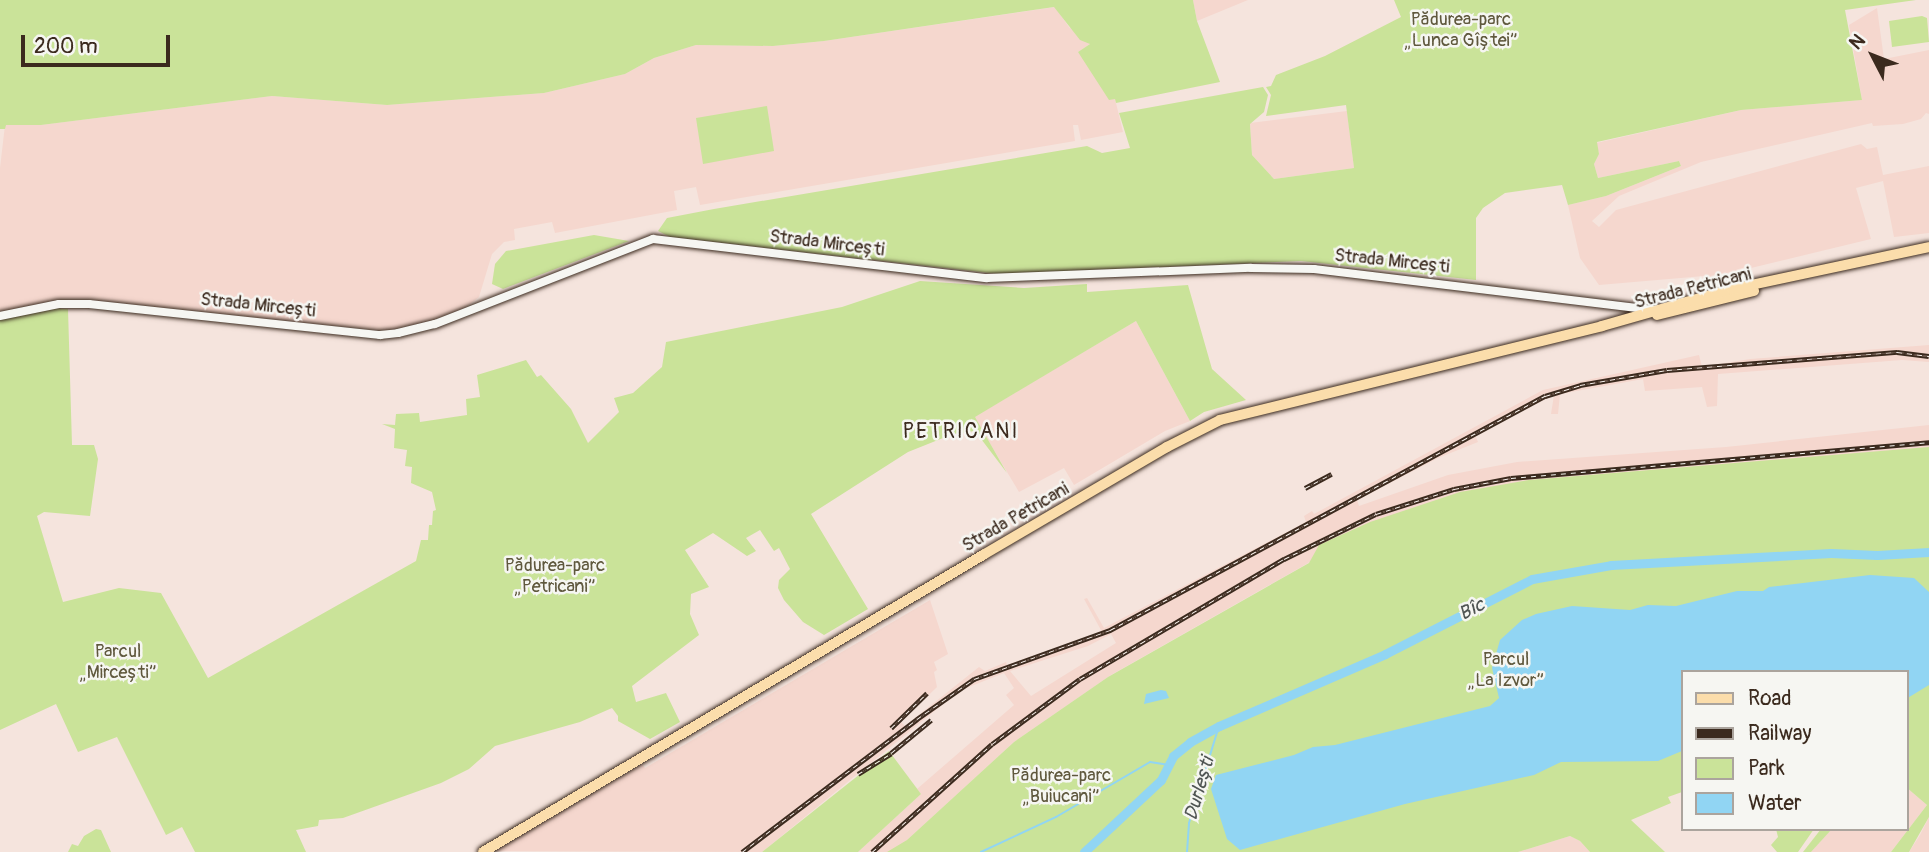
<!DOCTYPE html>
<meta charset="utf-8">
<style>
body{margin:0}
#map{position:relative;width:1929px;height:852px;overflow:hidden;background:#f5e4dd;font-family:Pangolin,sans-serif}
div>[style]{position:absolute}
.built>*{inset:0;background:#f5d7ce}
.green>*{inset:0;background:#cae399}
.water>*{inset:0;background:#91d5f3}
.stream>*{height:2px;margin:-1px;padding:0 1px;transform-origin:1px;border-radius:1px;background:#91d5f3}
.river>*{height:9px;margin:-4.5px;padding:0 4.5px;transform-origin:4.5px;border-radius:4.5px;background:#91d5f3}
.roads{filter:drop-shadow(0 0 2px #3b2a1e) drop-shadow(0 0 2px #3b2a1e)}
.secondary>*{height:8px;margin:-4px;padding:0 4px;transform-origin:4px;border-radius:4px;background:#f6f6f2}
.primary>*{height:10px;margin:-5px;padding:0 5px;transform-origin:5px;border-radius:5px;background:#fbddab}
.rail>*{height:4.5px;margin-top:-2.25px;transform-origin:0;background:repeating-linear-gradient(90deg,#f6f6f2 0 5px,#3b2a1e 0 10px);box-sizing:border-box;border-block:2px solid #3b2a1e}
span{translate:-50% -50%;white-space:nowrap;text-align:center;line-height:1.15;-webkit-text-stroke:5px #f6f6f2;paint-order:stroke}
.park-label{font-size:18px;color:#5f583d}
.street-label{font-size:18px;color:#3b2a1e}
.water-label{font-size:19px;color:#505553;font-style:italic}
.quarter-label{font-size:21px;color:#3b2a1e;letter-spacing:2px}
.legend{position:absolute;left:1681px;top:670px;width:228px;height:161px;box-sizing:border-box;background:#f6f6f2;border:2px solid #aba49d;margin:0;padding:9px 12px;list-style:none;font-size:21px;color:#3b2a1e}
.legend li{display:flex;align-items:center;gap:14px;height:35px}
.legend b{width:35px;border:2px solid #aba49d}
.north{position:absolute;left:1838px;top:21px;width:70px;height:70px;-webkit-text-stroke:5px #f6f6f2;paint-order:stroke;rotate:312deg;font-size:19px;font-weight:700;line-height:28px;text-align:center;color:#3b2a1e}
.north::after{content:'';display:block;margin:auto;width:24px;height:32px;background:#3b2a1e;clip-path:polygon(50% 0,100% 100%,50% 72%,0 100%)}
.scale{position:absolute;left:21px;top:35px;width:149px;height:32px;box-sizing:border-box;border:4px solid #3b2a1e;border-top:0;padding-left:9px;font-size:21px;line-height:24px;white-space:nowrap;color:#3b2a1e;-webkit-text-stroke:5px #f6f6f2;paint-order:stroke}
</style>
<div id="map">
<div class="built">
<div style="clip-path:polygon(1193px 0,1248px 0,1197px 21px)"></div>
<div style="clip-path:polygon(1055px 7px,1069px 27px,1090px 44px,1078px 52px,1115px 99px,1123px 132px,1081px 140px,1078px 125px,1073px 125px,1075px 141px,700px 205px,696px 187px,674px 191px,677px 210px,555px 233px,552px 222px,514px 229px,515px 240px,504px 242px,492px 254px,479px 297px,465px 308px,430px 323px,386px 331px,82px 301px,0 314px,0 168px,5px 125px,41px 125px,272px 96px,387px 105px,544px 93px,625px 74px,654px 58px,696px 45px,773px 46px,824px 41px)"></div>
<div style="clip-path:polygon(1877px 8px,1884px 59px,1929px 50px,1929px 114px,1926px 113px,1921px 119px,1903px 124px,1873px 126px,1872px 123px,1701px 162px,1619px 196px,1592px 221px,1599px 227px,1616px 210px,1861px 144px,1867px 149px,1877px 147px,1883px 175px,1929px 166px,1929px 233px,1894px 237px,1883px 181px,1856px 188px,1871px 239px,1751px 268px,1752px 277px,1707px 285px,1704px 276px,1599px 285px,1580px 258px,1568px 205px,1606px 196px,1681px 166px,1679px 161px,1598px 178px,1594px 164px,1599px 154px,1596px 143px,1741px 110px,1862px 100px,1849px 25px)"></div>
<div style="clip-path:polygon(1347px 111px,1354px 168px,1274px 179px,1252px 155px,1250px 123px)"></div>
<div style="clip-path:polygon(1136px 321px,1190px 421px,1165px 431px,1074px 485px,1064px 468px,1019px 492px,974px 417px)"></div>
<div style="clip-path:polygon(evenodd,1929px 345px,1929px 362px,1902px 360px,1718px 374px,1717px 406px,1707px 407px,1702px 387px,1645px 391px,1643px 379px,1560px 394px,1558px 414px,1551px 414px,1554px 395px,1519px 412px,1475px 435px,1478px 442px,1438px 458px,1357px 500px,1359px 506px,1448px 475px,1517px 462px,1726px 447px,1929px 425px,1929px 452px,1331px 550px,1111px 675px,1014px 742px,894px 852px,858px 852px,921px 794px,917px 789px,1014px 705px,1006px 695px,1014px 688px,1004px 673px,959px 691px,762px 852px,495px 851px,642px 764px,645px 768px,930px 600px,948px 654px,934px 662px,937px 670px,934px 672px,937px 687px,901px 722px,905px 726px,979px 667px,985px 671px,1006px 662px,1007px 665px,1102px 632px,1084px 599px,1087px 598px,1104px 628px,1306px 522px,1304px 516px,1312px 511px,1314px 514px,1543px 390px,1699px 355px,1702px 367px,1750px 359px,1929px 345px,1111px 634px,1116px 643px,1031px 696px,1010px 671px,1088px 646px,1111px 634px)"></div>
<div style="clip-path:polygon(1906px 787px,1927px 805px,1891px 852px,1811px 852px,1832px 829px,1906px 829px)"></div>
<div style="clip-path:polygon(1929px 817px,1929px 852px,1909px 852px,1920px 835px)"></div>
<div style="clip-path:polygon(1570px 836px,1580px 841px,1590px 852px,1518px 852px)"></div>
</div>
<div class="green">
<div style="clip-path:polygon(0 0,1193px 0,1197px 21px,1220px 82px,1116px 103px,1115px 99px,1109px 100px,1078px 52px,1090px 44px,1080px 40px,1054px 7px,824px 41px,773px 46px,696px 45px,654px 58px,625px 74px,544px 93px,387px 105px,272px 96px,41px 125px,6px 125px,5px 129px,0 129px)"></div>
<div style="clip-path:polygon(1394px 0,1916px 0,1845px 10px,1862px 100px,1741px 110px,1597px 142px,1599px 154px,1594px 164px,1598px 178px,1679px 161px,1681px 166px,1606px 196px,1568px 205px,1562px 185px,1505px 193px,1483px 208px,1476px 218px,1476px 280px,1301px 261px,998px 274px,670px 237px,658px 231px,667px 218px,714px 209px,1087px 146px,1102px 153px,1130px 148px,1119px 113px,1263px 87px,1268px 95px,1264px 112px,1250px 124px,1252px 155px,1274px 179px,1354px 168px,1346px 105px,1266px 116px,1271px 95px,1266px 87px,1271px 86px,1276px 75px,1325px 56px,1401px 17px)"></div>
<div style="clip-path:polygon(1922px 16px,1927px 18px,1929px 42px,1892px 47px,1889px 21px)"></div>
<div style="clip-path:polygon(767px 106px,774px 151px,703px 164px,696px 118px)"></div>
<div style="clip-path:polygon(594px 235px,629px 241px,503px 289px,492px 284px,495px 264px,506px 251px)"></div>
<div style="clip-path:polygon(920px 281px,1024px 288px,1087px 284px,1087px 292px,1188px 285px,1212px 369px,1246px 400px,1204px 412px,1190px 421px,1136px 321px,975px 417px,1007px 473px,975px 431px,953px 434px,908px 452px,811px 514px,868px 609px,824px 635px,803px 622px,784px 600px,778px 588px,779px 580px,790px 569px,779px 548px,774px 551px,760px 530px,746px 538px,756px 551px,747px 556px,713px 533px,685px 550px,709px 587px,691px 594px,690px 614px,699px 635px,632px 686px,636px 702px,666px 693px,680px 722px,650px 739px,618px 721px,618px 716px,612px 708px,580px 722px,495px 746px,469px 769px,441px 783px,343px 818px,319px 820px,318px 826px,296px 830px,306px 852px,195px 852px,182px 827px,166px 835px,117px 737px,78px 752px,56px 704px,0 730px,0 319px,53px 308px,68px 309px,72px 445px,94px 445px,98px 459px,90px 516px,44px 512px,37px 516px,63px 602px,119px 588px,161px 593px,208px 678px,416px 561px,421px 540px,428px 540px,429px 525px,432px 525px,433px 511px,436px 510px,432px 492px,411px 483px,412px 467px,405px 466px,407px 450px,394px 448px,395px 429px,382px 424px,395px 425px,396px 414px,419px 413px,420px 422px,467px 415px,466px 399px,480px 397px,477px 375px,526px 360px,537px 377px,541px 375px,571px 409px,588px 443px,619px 412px,614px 398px,633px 393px,662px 367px,666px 342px,842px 307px)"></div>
<div style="clip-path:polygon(1929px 447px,1929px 817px,1909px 852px,1891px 852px,1927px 805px,1906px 787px,1906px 672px,1682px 672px,1682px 792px,1668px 797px,1671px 803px,1631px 820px,1665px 852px,1590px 852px,1580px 841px,1570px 836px,1518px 852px,887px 852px,907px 840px,1014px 742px,1108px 677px,1309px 563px,1319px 545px,1370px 522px,1460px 492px,1529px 480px)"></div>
<div style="clip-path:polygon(889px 751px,921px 794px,858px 852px,762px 852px)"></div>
<div style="clip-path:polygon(96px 829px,101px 830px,111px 852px,68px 852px,72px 844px,78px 846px,84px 836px)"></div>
<div style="clip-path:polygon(1776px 829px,1814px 829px,1798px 852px,1777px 852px,1771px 845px,1778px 837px)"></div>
<div style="clip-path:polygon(1821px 829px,1832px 829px,1811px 852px,1803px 852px)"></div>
</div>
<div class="water">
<div style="clip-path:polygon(1870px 575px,1914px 578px,1929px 592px,1929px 685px,1906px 699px,1906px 672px,1682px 672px,1682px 751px,1658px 761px,1561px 762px,1534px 775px,1405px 804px,1240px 850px,1227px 839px,1211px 789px,1216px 775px,1294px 755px,1313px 747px,1335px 745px,1490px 706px,1499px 698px,1492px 668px,1500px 640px,1522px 620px,1536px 614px,1572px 606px,1630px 610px,1648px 605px,1676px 606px,1737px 591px,1763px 591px,1769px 587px)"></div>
<div style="clip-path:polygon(1161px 690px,1166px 691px,1169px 698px,1144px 704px,1146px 694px)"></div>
</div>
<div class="stream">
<div style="left:981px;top:852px;width:83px;rotate:-25deg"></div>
<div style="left:1056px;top:817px;width:109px;rotate:-30.3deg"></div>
<div style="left:1150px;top:762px;width:18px;rotate:9deg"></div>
<div style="left:1187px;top:852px;width:29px;rotate:-86deg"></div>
<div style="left:1189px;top:823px;width:102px;rotate:-72.8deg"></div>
</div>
<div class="river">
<div style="left:1084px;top:852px;width:105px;rotate:-43.1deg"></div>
<div style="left:1161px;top:780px;width:27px;rotate:-63deg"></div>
<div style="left:1173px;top:756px;width:22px;rotate:-39deg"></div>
<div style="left:1190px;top:742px;width:33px;rotate:-29deg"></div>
<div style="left:1219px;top:726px;width:181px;rotate:-23.4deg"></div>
<div style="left:1385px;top:654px;width:165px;rotate:-27deg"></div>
<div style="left:1532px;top:579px;width:80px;rotate:-10deg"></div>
<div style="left:1611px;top:565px;width:220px;rotate:-3.1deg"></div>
<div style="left:1831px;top:553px;width:46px;rotate:2.5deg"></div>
<div style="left:1877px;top:555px;width:52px;rotate:-3.3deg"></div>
</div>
<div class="roads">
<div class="secondary">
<div style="left:0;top:316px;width:60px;rotate:-11.5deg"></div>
<div style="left:59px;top:304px;width:30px"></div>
<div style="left:89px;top:304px;width:293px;rotate:6.1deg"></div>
<div style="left:380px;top:335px;width:18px;rotate:-6deg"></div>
<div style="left:398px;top:333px;width:38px;rotate:-14deg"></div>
<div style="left:435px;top:324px;width:234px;rotate:-21.3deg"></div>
<div style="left:653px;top:239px;width:336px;rotate:6.7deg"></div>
<div style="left:987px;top:278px;width:264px;rotate:-2.2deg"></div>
<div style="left:1251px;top:268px;width:63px;rotate:0.9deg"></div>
<div style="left:1314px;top:269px;width:342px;rotate:6.9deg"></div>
</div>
<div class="primary">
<div style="left:1657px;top:315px;width:100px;rotate:-13.9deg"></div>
<div style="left:483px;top:852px;width:582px;rotate:-30.71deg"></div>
<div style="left:983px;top:555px;width:213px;rotate:-30.4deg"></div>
<div style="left:1167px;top:447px;width:59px;rotate:-27deg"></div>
<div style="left:1220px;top:420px;width:393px;rotate:-13.8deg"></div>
<div style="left:1602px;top:326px;width:135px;rotate:-15.9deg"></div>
<div style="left:1732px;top:289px;width:201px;rotate:-12deg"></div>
</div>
</div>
<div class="rail">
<div style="left:1305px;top:488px;width:30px;rotate:-28deg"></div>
<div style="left:891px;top:728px;width:50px;rotate:-44.2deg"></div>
<div style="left:858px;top:774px;width:39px;rotate:-32deg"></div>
<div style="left:891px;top:753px;width:52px;rotate:-39.5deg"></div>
<div style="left:742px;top:852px;width:220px;rotate:-37.2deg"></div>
<div style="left:917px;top:719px;width:70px;rotate:-35.1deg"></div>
<div style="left:974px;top:679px;width:145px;rotate:-19.8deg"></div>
<div style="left:1110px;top:630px;width:494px;rotate:-28.3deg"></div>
<div style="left:1545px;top:396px;width:37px;rotate:-17deg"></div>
<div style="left:1580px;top:385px;width:88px;rotate:-9.8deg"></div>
<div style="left:1667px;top:370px;width:231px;rotate:-4.5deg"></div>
<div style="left:1897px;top:352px;width:32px;rotate:7deg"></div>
<div style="left:872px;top:852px;width:161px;rotate:-42deg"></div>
<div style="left:992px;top:744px;width:109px;rotate:-36.5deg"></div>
<div style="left:1080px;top:679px;width:237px;rotate:-30.5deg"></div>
<div style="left:1284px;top:559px;width:102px;rotate:-26.1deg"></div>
<div style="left:1376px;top:514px;width:82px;rotate:-17.8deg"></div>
<div style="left:1454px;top:489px;width:58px;rotate:-10.9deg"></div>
<div style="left:1511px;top:478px;width:420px;rotate:-4.9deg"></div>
</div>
<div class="park-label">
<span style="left:1461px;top:31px">Pădurea-parc<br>„Lunca Gîștei”</span>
<span style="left:555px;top:577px">Pădurea-parc<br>„Petricani”</span>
<span style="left:118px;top:663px">Parcul<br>„Mircești”</span>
<span style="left:1506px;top:671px">Parcul<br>„La Izvor”</span>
<span style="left:1061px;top:787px">Pădurea-parc<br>„Buiucani”</span>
</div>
<div class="street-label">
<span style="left:827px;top:244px;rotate:7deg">Strada Mircești</span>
<span style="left:1392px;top:262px;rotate:6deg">Strada Mircești</span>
<span style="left:1693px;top:289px;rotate:-14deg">Strada Petricani</span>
<span style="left:258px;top:306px;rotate:6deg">Strada Mircești</span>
<span style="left:1016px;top:518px;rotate:-30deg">Strada Petricani</span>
</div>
<div class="water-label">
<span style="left:1472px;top:610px;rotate:-27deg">Bîc</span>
<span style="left:1200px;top:789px;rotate:-74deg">Durlești</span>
</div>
<div class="quarter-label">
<span style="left:961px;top:432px">PETRICANI</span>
</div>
<ul class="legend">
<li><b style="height:9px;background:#fbddab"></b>Road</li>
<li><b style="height:9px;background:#3b2a1e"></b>Railway</li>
<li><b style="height:19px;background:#cae399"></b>Park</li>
<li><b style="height:19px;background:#91d5f3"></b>Water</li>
</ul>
<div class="north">N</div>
<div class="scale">200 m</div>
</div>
